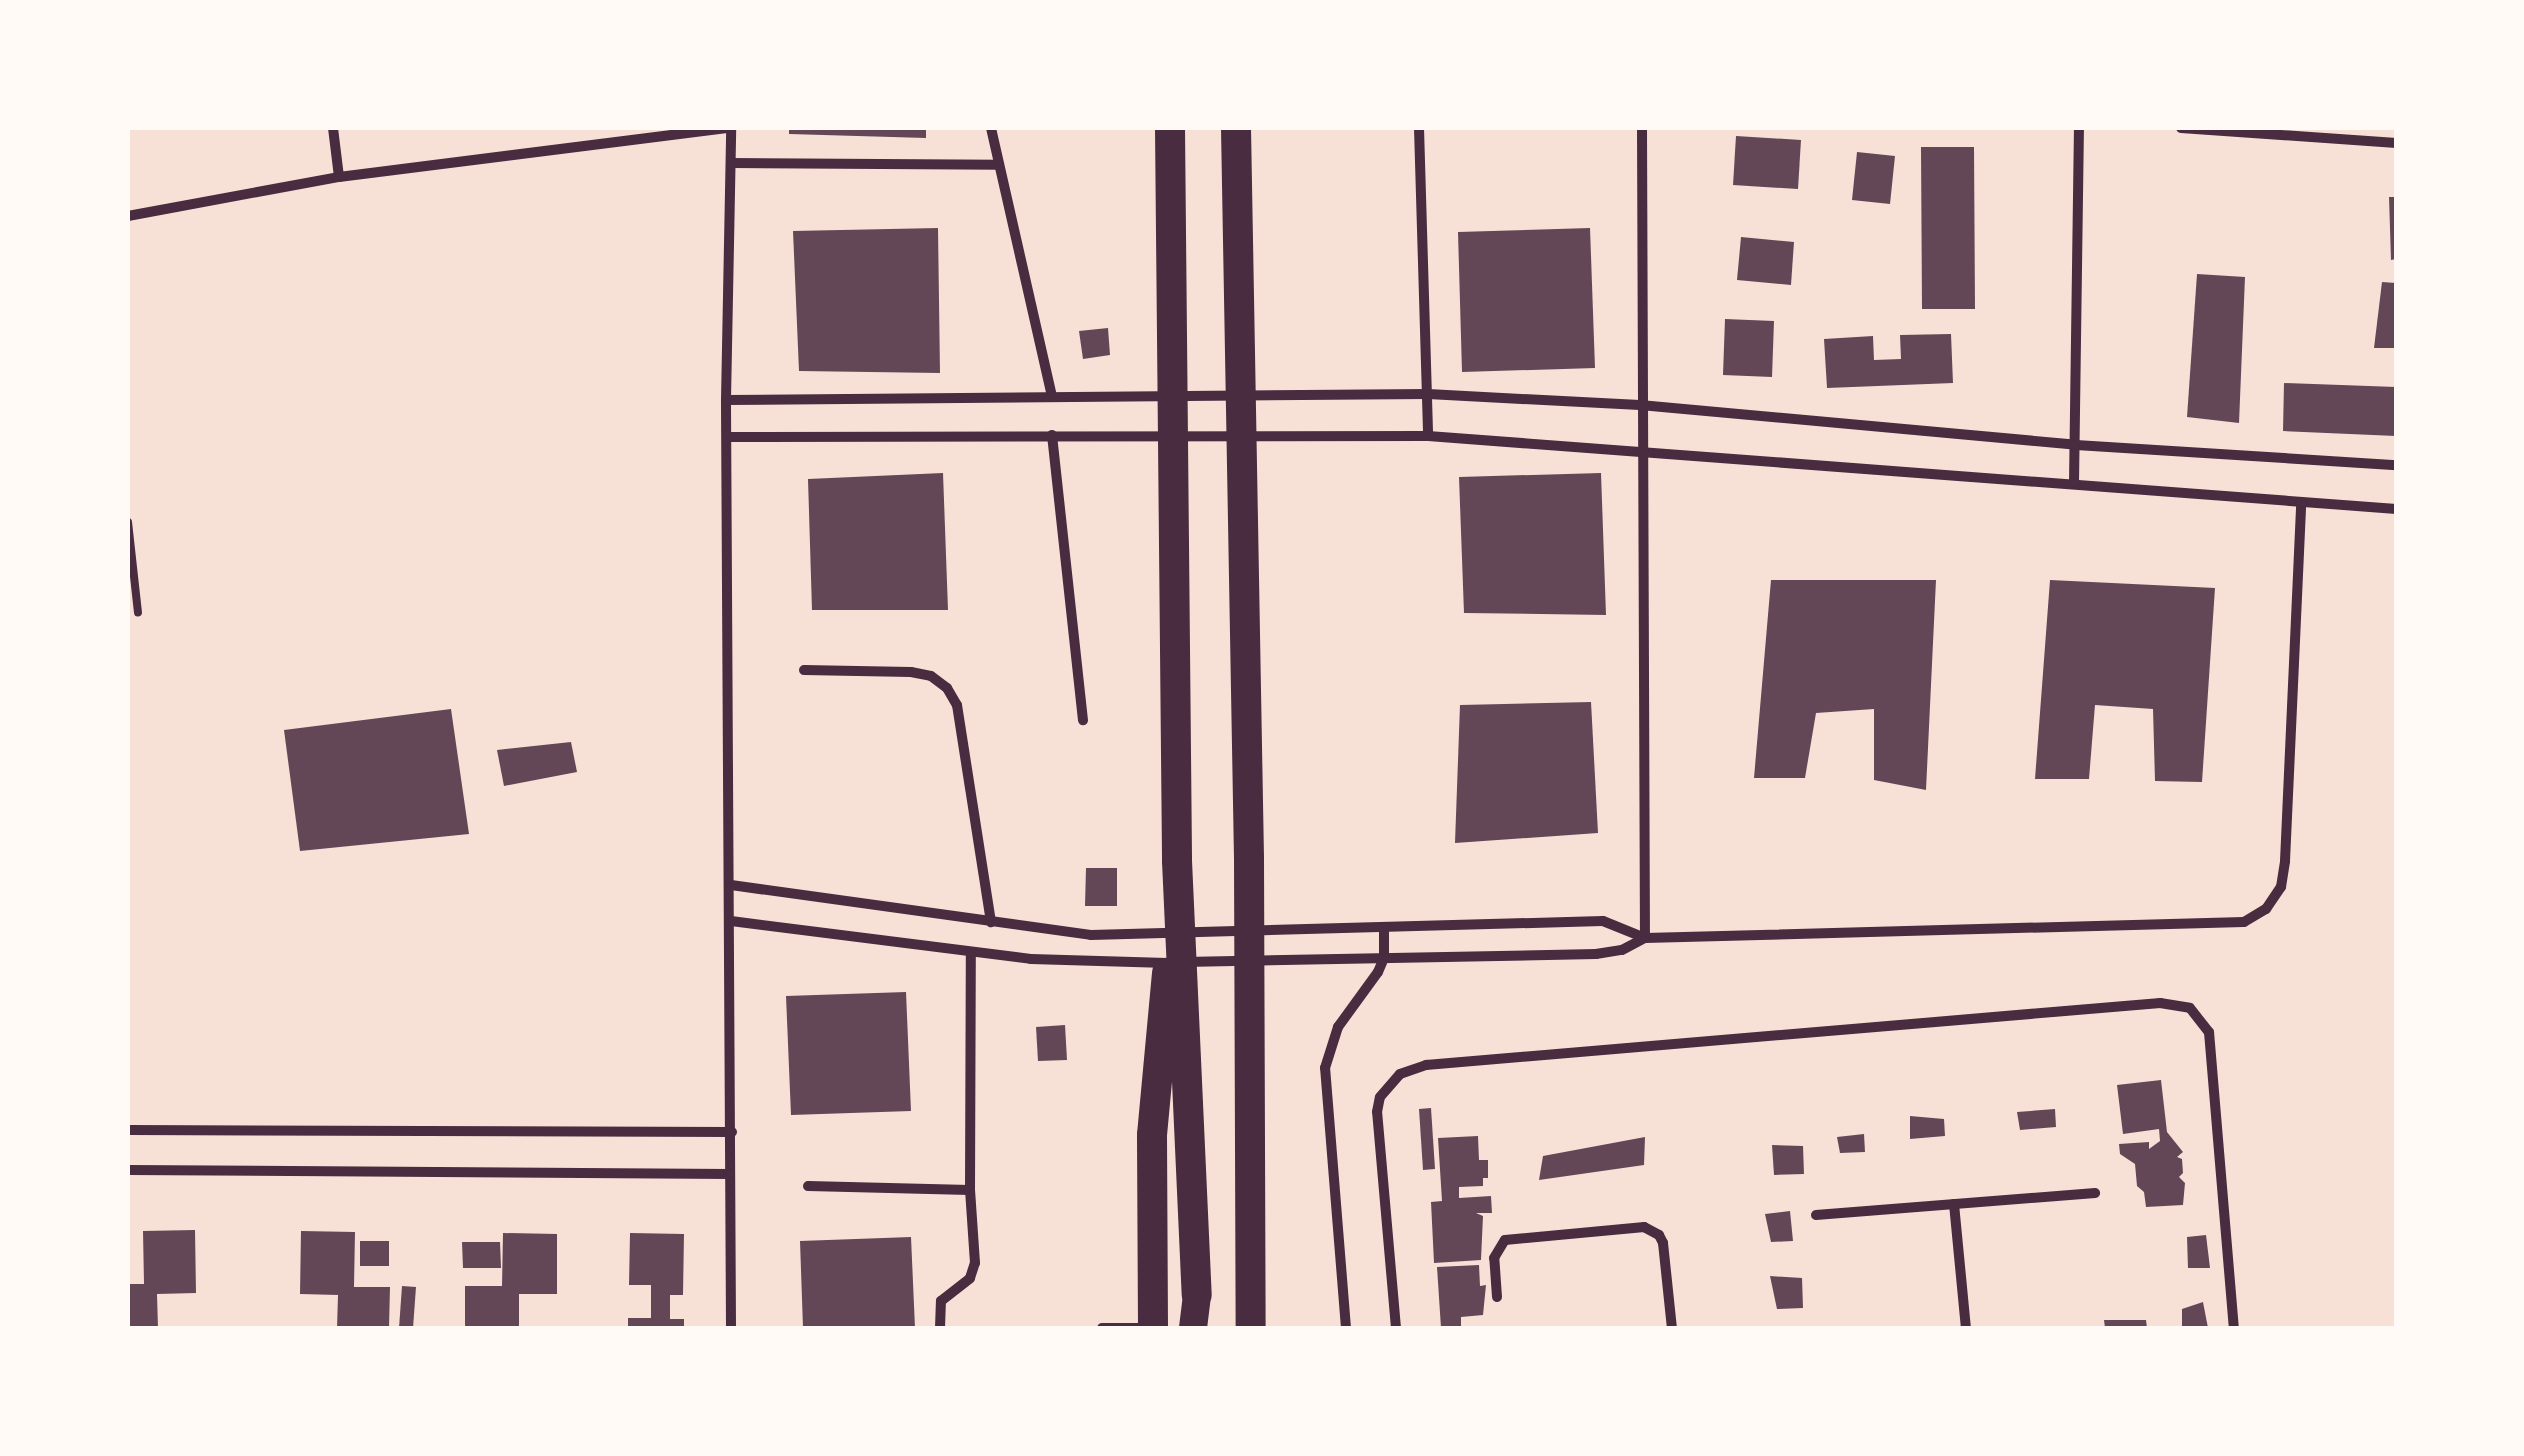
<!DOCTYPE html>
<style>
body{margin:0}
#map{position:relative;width:2524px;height:1456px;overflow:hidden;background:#f7e1d7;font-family:Arial,sans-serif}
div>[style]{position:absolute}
.building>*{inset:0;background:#644757}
.service>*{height:8px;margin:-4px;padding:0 4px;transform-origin:4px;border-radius:4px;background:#4a2c40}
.minor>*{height:10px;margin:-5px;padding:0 5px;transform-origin:5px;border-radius:5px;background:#4a2c40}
.trunk>*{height:28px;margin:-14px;padding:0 14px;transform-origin:14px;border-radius:14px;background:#4a2c40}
.motorway>*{height:30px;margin:-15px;padding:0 15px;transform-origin:15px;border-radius:15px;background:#4a2c40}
span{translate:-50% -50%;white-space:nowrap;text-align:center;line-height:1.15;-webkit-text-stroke:8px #fffaf5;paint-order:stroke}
.frame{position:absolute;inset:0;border:130px solid #fffaf5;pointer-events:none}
</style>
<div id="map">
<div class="building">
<div style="clip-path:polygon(789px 128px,926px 128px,926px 138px,789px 134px)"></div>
<div style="clip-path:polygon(1736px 136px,1801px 140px,1798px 189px,1733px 185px)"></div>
<div style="clip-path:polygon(1921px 147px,1974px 147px,1975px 309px,1922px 309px)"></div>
<div style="clip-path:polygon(1857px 152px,1895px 156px,1890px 204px,1852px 200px)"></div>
<div style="clip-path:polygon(2389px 197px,2396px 197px,2396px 259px,2391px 260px)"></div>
<div style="clip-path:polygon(938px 228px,940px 373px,799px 371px,793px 231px)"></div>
<div style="clip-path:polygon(1590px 228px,1595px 368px,1462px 372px,1458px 232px)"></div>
<div style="clip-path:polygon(1741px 237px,1794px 242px,1791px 285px,1737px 280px)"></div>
<div style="clip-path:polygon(2197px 274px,2245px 277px,2239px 423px,2187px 417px)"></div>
<div style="clip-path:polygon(2382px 282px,2396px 283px,2396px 348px,2374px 348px)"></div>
<div style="clip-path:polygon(1725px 319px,1774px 321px,1772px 377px,1723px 375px)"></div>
<div style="clip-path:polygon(1108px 328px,1110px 355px,1083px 359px,1079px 331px)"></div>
<div style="clip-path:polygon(1951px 334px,1953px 383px,1827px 388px,1824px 339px,1873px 336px,1874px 360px,1901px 359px,1900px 335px)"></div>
<div style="clip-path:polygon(2284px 383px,2396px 387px,2396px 436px,2283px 431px)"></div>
<div style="clip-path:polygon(943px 473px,948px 610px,812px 610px,808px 479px)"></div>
<div style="clip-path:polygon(1601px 473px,1606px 615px,1464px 613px,1459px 477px)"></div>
<div style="clip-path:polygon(1771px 580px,1936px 580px,1926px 790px,1874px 780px,1874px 709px,1816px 713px,1805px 778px,1754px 778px)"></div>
<div style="clip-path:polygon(2050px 580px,2215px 588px,2202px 782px,2155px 781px,2153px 709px,2095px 705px,2089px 779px,2035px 779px)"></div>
<div style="clip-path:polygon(1591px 702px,1598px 833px,1455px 843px,1460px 705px)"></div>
<div style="clip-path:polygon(451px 709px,469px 834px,300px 851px,284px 730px)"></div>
<div style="clip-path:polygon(571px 742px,577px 772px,504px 786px,497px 750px)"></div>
<div style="clip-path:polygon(1086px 868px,1117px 868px,1117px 906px,1085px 906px)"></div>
<div style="clip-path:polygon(906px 992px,911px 1111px,791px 1115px,786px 996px)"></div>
<div style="clip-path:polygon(1065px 1025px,1067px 1060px,1038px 1061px,1036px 1027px)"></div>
<div style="clip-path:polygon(2161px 1080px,2167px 1132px,2183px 1152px,2177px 1157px,2182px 1159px,2183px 1173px,2179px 1177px,2185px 1183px,2183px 1205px,2146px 1207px,2144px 1192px,2137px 1186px,2135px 1164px,2120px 1154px,2119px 1144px,2149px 1142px,2149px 1149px,2160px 1141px,2159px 1129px,2123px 1134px,2117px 1085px)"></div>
<div style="clip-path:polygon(1431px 1108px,1435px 1169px,1423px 1170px,1419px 1109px)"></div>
<div style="clip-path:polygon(2055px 1109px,2056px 1127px,2020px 1130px,2017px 1112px)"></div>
<div style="clip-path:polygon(1910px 1116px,1944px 1119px,1945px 1136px,1910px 1139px)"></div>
<div style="clip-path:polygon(1864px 1134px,1865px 1152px,1840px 1153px,1837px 1137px)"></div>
<div style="clip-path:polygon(1478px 1136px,1479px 1160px,1488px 1160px,1488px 1178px,1483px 1178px,1483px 1186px,1459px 1187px,1459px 1198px,1491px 1196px,1492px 1213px,1476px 1213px,1483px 1216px,1481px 1260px,1434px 1263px,1431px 1202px,1442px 1201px,1438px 1138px)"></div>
<div style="clip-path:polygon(1645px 1137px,1644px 1165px,1539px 1180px,1543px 1156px)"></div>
<div style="clip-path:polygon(1772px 1145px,1803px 1146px,1804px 1174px,1774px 1175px)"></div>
<div style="clip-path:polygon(1790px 1211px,1793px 1241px,1771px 1242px,1765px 1214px)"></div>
<div style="clip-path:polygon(195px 1230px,196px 1293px,157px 1294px,158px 1328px,128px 1328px,128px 1284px,144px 1284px,143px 1231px)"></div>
<div style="clip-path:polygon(301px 1231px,355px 1232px,354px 1287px,390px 1287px,389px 1328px,337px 1328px,338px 1295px,300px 1294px)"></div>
<div style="clip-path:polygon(503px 1233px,557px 1234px,557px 1294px,519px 1294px,519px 1328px,465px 1328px,465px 1286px,502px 1286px)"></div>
<div style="clip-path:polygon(630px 1233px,684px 1234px,683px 1295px,670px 1295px,670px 1319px,684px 1319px,684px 1328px,628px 1328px,628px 1318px,651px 1318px,651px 1285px,629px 1285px)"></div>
<div style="clip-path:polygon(2206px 1235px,2210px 1268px,2188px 1268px,2187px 1237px)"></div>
<div style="clip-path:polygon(911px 1237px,915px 1328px,803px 1328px,800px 1241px)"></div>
<div style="clip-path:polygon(360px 1241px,389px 1241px,389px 1266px,360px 1266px)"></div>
<div style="clip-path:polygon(462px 1242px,500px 1242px,501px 1268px,463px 1268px)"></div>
<div style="clip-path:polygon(1479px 1265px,1480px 1286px,1486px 1285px,1483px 1315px,1461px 1317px,1461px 1327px,1441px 1328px,1437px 1267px)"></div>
<div style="clip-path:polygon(1770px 1276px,1802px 1278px,1803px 1308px,1777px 1309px)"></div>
<div style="clip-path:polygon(402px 1286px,416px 1287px,413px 1328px,399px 1328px)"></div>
<div style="clip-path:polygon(2203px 1302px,2208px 1328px,2182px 1328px,2182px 1309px)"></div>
<div style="clip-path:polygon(2104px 1320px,2146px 1320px,2147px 1328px,2105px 1328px)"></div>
</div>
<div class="service">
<div style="left:128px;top:522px;width:91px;rotate:83.7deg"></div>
</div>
<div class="minor">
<div style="left:333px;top:128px;width:49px;rotate:83deg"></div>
<div style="left:991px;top:128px;width:275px;rotate:77.2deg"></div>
<div style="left:1419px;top:128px;width:308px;rotate:88.3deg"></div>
<div style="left:1642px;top:128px;width:810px;rotate:89.79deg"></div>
<div style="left:2181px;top:128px;width:216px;rotate:4deg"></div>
<div style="left:731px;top:163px;width:268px;rotate:0.4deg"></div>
<div style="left:128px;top:216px;width:215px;rotate:-10.5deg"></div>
<div style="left:339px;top:177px;width:393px;rotate:-7.2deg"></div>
<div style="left:726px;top:400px;width:702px;rotate:-0.49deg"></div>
<div style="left:1428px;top:394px;width:212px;rotate:3deg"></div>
<div style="left:1640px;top:405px;width:438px;rotate:5.2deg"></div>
<div style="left:2076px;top:445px;width:321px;rotate:3.6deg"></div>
<div style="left:1052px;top:435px;width:287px;rotate:83.8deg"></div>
<div style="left:727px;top:437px;width:701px;rotate:-0.08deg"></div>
<div style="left:1428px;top:436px;width:971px;rotate:4.31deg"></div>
<div style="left:2074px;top:483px;width:355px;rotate:-89.2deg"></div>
<div style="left:804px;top:670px;width:107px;rotate:1.1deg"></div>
<div style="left:911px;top:672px;width:20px;rotate:11deg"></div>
<div style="left:931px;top:676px;width:20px;rotate:37deg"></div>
<div style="left:947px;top:688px;width:20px;rotate:60deg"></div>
<div style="left:957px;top:705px;width:220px;rotate:81.1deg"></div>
<div style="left:731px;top:885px;width:363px;rotate:7.9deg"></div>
<div style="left:1091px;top:935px;width:512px;rotate:-1.57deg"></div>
<div style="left:1603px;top:921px;width:45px;rotate:22deg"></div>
<div style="left:731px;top:921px;width:302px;rotate:7.2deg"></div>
<div style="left:1031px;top:959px;width:136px;rotate:1.7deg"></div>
<div style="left:1184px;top:962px;width:412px;rotate:-1.1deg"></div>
<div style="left:1596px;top:954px;width:26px;rotate:-9deg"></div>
<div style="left:1622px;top:950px;width:26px;rotate:-28deg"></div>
<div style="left:1645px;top:938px;width:599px;rotate:-1.53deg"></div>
<div style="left:2244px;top:922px;width:26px;rotate:-31deg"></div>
<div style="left:2266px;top:909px;width:27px;rotate:-56deg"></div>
<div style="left:2281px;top:887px;width:26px;rotate:-81deg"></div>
<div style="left:2285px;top:861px;width:359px;rotate:-87.4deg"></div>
<div style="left:128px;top:1130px;width:604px;rotate:0.19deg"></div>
<div style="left:128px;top:1170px;width:602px;rotate:0.38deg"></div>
<div style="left:808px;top:1186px;width:162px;rotate:1.4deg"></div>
<div style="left:1954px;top:1204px;width:125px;rotate:84.5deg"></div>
<div style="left:1816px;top:1215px;width:280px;rotate:-4.5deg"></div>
<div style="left:1497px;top:1297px;width:39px;rotate:-94deg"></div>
<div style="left:1494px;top:1258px;width:21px;rotate:-59deg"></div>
<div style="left:1505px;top:1240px;width:140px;rotate:-5.3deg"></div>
<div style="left:1644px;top:1227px;width:17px;rotate:28deg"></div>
<div style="left:1659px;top:1235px;width:9px;rotate:63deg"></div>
<div style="left:1663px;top:1243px;width:85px;rotate:84deg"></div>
<div style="left:731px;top:1328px;width:928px;rotate:-90.31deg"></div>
<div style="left:726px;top:400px;width:272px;rotate:-88.9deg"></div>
<div style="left:940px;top:1328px;width:27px;rotate:-88deg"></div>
<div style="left:941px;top:1301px;width:37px;rotate:-38deg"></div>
<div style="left:970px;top:1278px;width:16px;rotate:-72deg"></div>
<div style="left:975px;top:1263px;width:73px;rotate:-93.9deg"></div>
<div style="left:970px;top:1190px;width:238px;rotate:-89.8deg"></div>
<div style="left:1102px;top:1328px;width:49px"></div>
<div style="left:1346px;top:1328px;width:261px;rotate:-94.6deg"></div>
<div style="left:1325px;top:1068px;width:43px;rotate:-72.4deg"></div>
<div style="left:1338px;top:1027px;width:68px;rotate:-54deg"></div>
<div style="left:1378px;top:972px;width:15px;rotate:-67deg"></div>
<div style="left:1384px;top:958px;width:31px;rotate:-90deg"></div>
<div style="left:1396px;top:1328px;width:217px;rotate:-95deg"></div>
<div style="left:1377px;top:1112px;width:15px;rotate:-79deg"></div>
<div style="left:1380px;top:1097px;width:30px;rotate:-49deg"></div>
<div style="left:1400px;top:1074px;width:28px;rotate:-19deg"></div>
<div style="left:1426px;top:1065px;width:737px;rotate:-4.83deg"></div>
<div style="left:2160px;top:1003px;width:30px;rotate:9deg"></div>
<div style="left:2190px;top:1008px;width:31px;rotate:52deg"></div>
<div style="left:2209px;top:1032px;width:297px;rotate:85.2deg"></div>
</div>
<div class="trunk">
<div style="left:1193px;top:1328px;width:33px;rotate:-83deg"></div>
</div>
<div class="motorway">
<div style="left:1170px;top:128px;width:733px;rotate:89.45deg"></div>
<div style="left:1177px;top:861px;width:434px;rotate:87.4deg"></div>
<div style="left:1236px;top:128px;width:731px;rotate:88.98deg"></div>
<div style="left:1249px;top:859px;width:469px;rotate:89.8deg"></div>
<div style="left:1153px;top:1328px;width:193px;rotate:-90.3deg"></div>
<div style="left:1152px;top:1135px;width:163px;rotate:-84.7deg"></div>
</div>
<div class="frame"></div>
</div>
